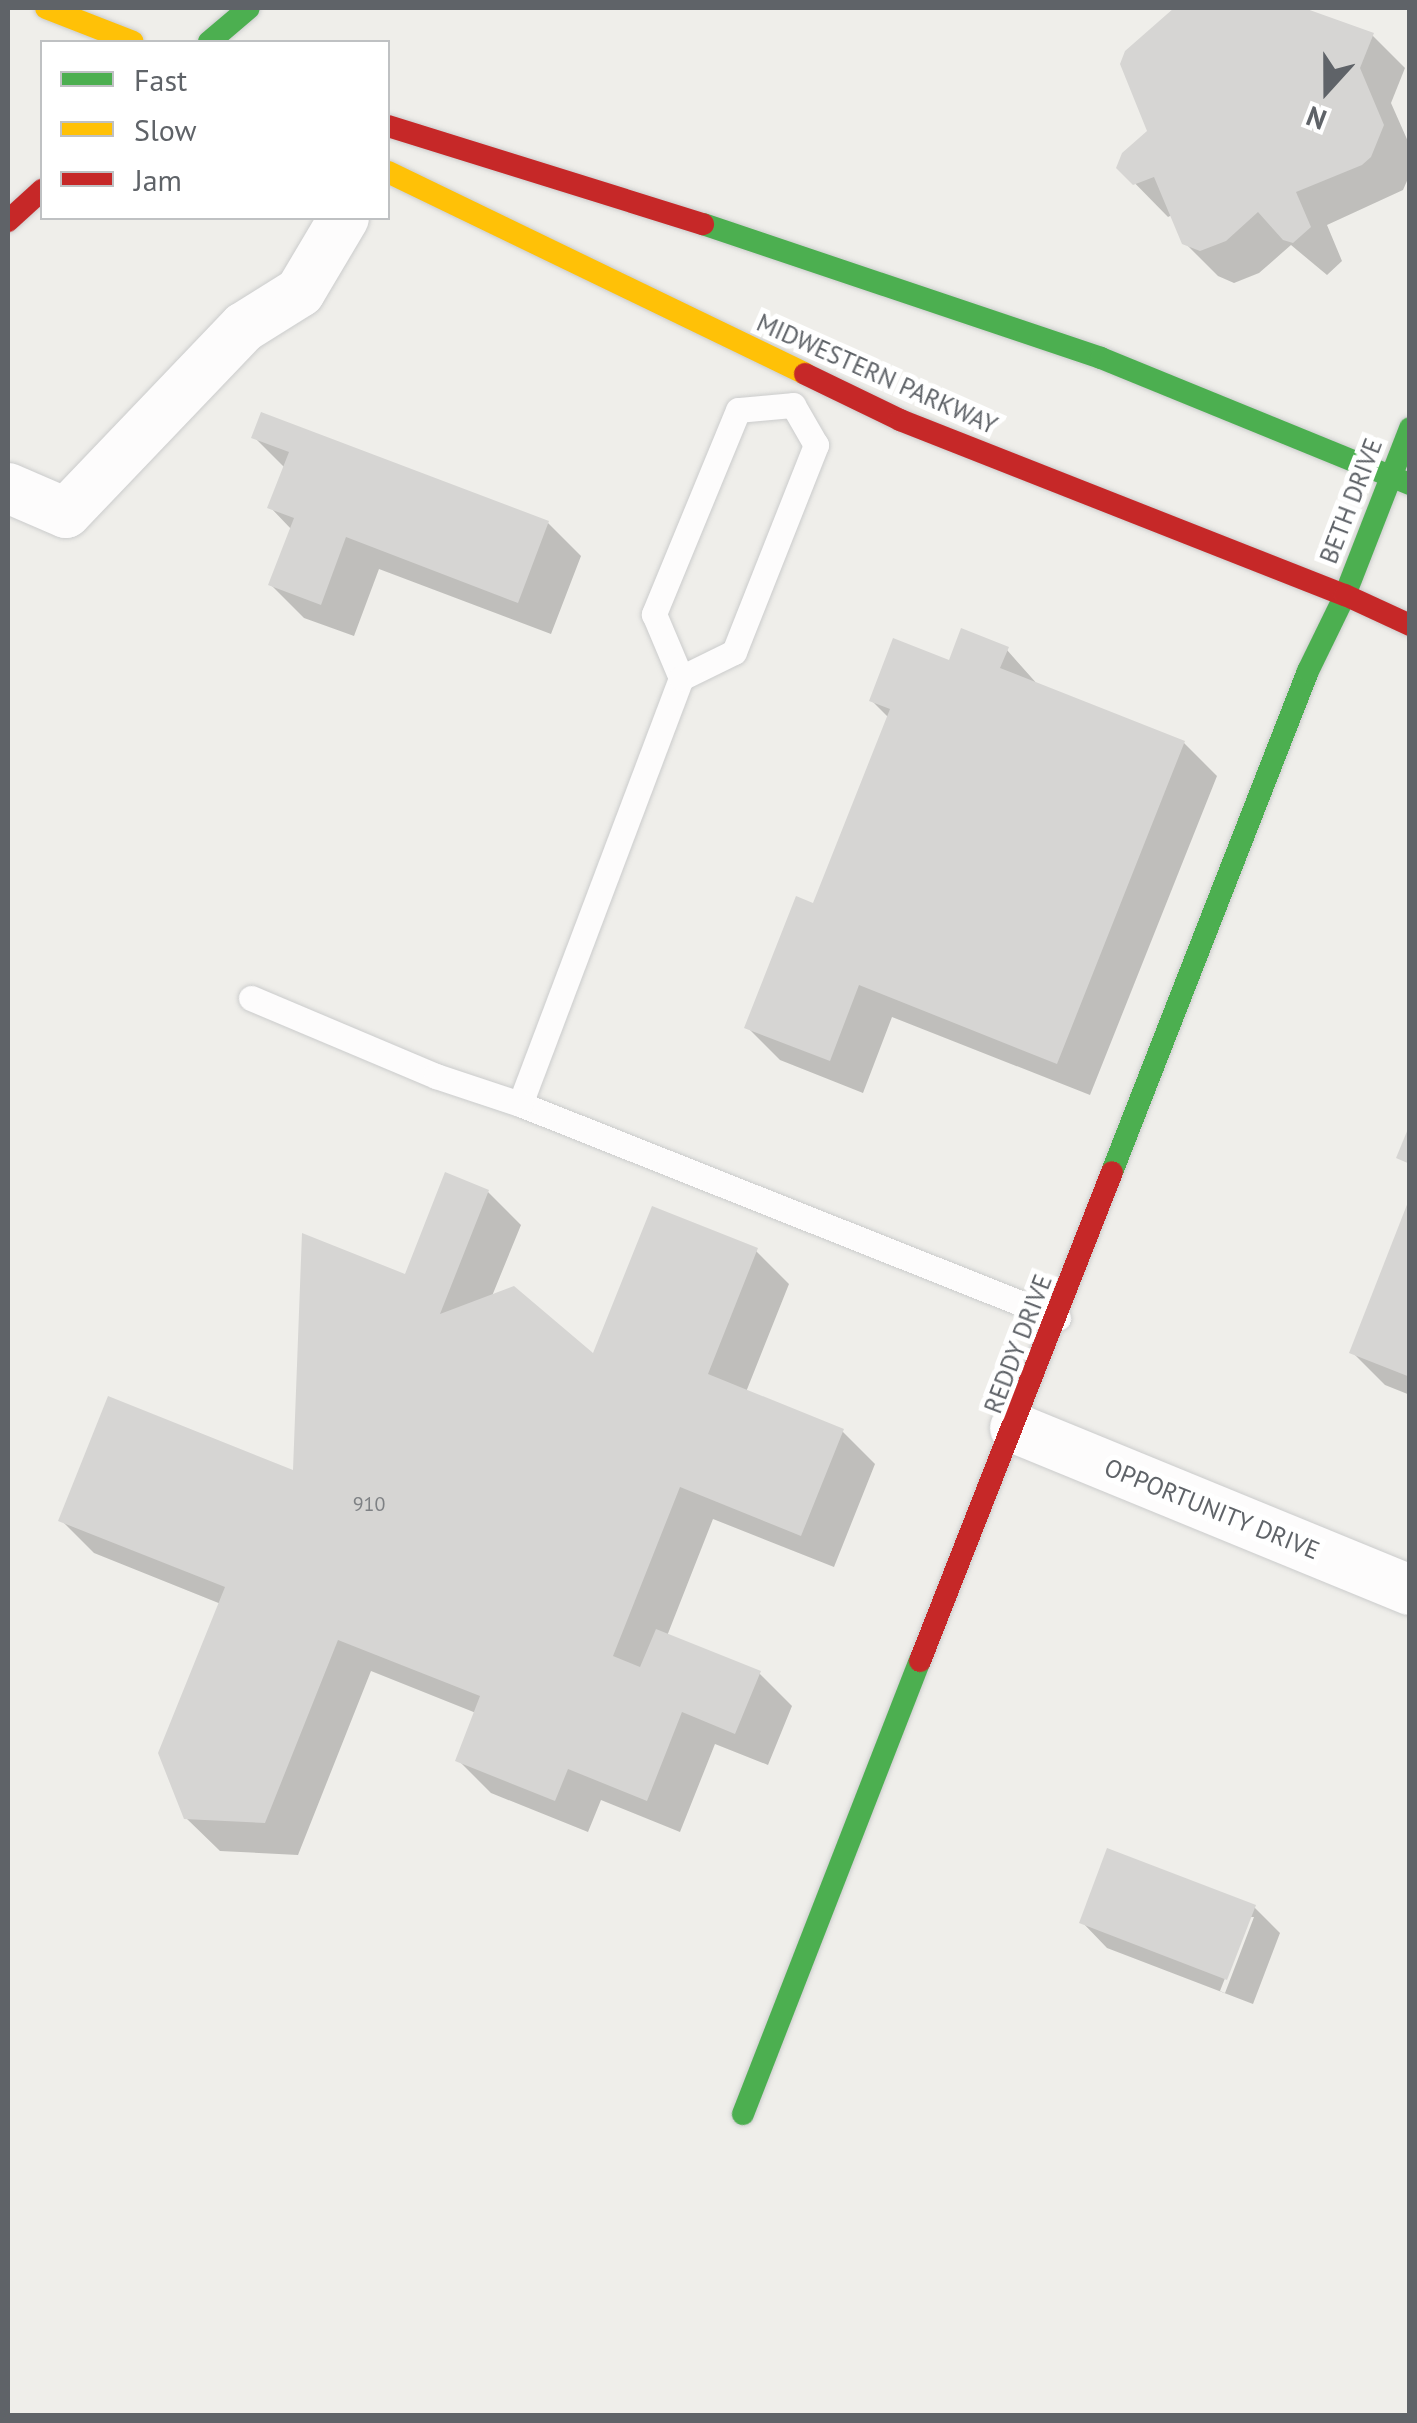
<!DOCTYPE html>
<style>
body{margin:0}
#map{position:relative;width:1417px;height:2423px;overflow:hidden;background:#efeeea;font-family:"PT Sans",sans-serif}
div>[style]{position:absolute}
.shadow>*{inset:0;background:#0003}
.building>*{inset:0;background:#d6d5d3}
.roads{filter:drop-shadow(0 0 2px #cbcccc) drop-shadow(0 0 2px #cbcccc)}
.lane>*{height:25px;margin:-12.5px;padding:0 12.5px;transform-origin:12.5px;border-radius:12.5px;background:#fdfcfc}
.street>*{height:50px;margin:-25px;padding:0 25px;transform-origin:25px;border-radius:25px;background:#fdfcfc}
.fast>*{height:22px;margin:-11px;padding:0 11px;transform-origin:11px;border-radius:11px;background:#4caf50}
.slow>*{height:22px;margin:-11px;padding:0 11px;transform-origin:11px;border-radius:11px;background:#ffc107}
.jam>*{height:22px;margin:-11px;padding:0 11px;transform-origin:11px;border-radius:11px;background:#c62828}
span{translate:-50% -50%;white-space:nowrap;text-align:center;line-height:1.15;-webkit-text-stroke:10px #fff;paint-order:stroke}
.number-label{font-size:20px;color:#7e8184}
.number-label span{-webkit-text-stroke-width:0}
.street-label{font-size:25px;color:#5f6368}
.frame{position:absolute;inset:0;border:10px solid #5f6368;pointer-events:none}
.legend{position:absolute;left:40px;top:40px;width:350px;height:180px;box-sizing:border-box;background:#fff;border:2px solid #bfc1c3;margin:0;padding:12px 18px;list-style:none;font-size:30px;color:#5f6368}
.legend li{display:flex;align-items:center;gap:20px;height:50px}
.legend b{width:50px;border:2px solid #bfc1c3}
.north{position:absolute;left:1277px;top:40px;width:100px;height:100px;-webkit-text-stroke:8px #fff;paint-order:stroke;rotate:201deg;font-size:28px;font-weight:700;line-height:40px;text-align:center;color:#5f6368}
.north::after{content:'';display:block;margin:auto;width:35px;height:45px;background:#5f6368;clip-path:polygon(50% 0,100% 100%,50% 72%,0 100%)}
</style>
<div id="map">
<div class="shadow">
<div style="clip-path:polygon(1177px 8px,1297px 8px,1372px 35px,1405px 68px,1391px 103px,1410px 146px,1410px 174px,1403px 190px,1327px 225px,1342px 261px,1327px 275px,1291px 245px,1259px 273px,1234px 283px,1218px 276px,1184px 242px,1172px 215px,1168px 217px,1119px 167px,1150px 131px,1127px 53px)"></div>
<div style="clip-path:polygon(254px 437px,548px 523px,581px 556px,551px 634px,379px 569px,354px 636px,304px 618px,271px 585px,292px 530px,270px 507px,285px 468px)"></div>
<div style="clip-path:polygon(1007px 650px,1039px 686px,1184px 743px,1217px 776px,1090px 1095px,892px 1017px,863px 1093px,780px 1060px,747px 1027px,815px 906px,889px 718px,871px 700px,950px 663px)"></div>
<div style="clip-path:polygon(488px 1192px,521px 1225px,492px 1296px,594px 1358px,756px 1251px,789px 1284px,746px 1392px,842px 1431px,875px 1464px,834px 1567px,713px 1519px,667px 1636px,759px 1673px,792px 1706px,768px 1765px,715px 1744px,680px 1832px,601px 1800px,588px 1832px,491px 1793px,458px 1760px,476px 1713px,371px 1671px,298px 1855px,220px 1851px,186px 1818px,221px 1604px,94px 1553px,61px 1520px,295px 1474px,406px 1277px)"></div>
<div style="clip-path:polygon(1410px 1203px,1410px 1395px,1385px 1385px,1352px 1352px)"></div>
<div style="clip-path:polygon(evenodd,1254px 1907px,1280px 1933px,1253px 2004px,1107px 1948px,1082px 1922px,1254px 1907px,1249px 1917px,1254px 1917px,1225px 1993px,1220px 1991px,1249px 1917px)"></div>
</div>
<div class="building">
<div style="clip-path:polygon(1174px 8px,1304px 8px,1374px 33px,1360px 68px,1384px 125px,1371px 157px,1362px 165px,1296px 192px,1311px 227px,1293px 243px,1283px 240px,1258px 212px,1226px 241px,1200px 251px,1182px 244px,1154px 177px,1133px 185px,1116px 168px,1122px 153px,1147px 131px,1120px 64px,1125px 51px)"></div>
<div style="clip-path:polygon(261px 412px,549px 521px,518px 603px,346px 537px,321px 605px,268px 585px,294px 518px,267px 508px,289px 452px,251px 438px)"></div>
<div style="clip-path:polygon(961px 628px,1009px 647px,1000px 668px,1185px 741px,1057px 1064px,859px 985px,830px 1061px,744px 1028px,796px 896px,813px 903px,890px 709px,869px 701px,893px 638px,949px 660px)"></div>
<div style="clip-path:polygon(1410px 1124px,1410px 1164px,1396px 1158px)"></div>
<div style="clip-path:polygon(445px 1172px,489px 1190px,440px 1314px,514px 1286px,593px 1353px,652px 1206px,758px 1248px,708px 1374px,844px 1429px,801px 1536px,680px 1487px,613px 1656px,640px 1667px,656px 1629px,761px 1671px,735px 1734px,682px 1712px,647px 1801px,568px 1769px,555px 1801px,455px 1761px,480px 1696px,338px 1640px,265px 1823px,184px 1819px,158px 1753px,225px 1587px,58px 1521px,108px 1396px,293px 1470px,302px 1233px,405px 1274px)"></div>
<div style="clip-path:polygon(1410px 1197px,1410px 1377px,1349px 1353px)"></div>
<div style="clip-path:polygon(1107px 1848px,1256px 1905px,1227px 1980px,1079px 1923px)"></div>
</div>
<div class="roads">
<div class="lane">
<div style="left:793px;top:405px;width:55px;rotate:174.8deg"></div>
<div style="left:738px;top:410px;width:221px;rotate:112.4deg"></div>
<div style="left:654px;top:614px;width:69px;rotate:67.1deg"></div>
<div style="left:681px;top:678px;width:455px;rotate:110.7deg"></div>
<div style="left:520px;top:1104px;width:579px;rotate:21.69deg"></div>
<div style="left:681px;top:678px;width:59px;rotate:-26.1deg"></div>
<div style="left:734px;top:652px;width:223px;rotate:-68.4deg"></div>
<div style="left:816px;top:445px;width:46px;rotate:-119.9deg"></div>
<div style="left:251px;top:998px;width:201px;rotate:22.9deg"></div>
<div style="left:436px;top:1076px;width:89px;rotate:18.4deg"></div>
</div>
<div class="street">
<div style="left:8px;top:488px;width:63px;rotate:23.3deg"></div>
<div style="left:66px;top:513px;width:257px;rotate:-46.3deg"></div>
<div style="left:244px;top:327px;width:66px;rotate:-32deg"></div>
<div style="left:300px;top:292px;width:86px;rotate:-59.3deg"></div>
<div style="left:1015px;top:1428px;width:427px;rotate:22.3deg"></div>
</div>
<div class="fast">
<div style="left:209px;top:42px;width:52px;rotate:-40.4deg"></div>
<div style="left:703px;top:224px;width:420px;rotate:18.6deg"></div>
<div style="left:1101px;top:358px;width:334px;rotate:22.2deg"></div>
<div style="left:1112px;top:1172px;width:538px;rotate:-68.63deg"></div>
<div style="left:1308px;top:671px;width:85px;rotate:-64deg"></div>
<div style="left:1345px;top:595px;width:179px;rotate:-68.7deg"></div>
<div style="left:743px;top:2114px;width:486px;rotate:-68.7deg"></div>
</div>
<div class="slow">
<div style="left:46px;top:8px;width:93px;rotate:21.3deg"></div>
<div style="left:388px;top:172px;width:463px;rotate:25.8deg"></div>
</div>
<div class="jam">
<div style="left:388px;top:126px;width:330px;rotate:17.3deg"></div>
<div style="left:8px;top:221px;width:46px;rotate:-42.4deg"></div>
<div style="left:805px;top:374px;width:106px;rotate:25.8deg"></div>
<div style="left:900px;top:420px;width:478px;rotate:21.5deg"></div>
<div style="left:1345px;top:595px;width:72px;rotate:24.8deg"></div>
<div style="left:920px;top:1661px;width:525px;rotate:-68.56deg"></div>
</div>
</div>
<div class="number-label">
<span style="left:369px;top:1504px">910</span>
</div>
<div class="street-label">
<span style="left:877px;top:374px;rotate:24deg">MIDWESTERN PARKWAY</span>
<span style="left:1351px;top:501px;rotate:-69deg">BETH DRIVE</span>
<span style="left:1018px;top:1344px;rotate:-69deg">REDDY DRIVE</span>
<span style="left:1212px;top:1509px;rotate:22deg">OPPORTUNITY DRIVE</span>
</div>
<div class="frame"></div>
<ul class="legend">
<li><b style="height:12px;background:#4caf50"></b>Fast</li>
<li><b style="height:12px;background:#ffc107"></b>Slow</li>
<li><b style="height:12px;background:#c62828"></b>Jam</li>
</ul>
<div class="north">N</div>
</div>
